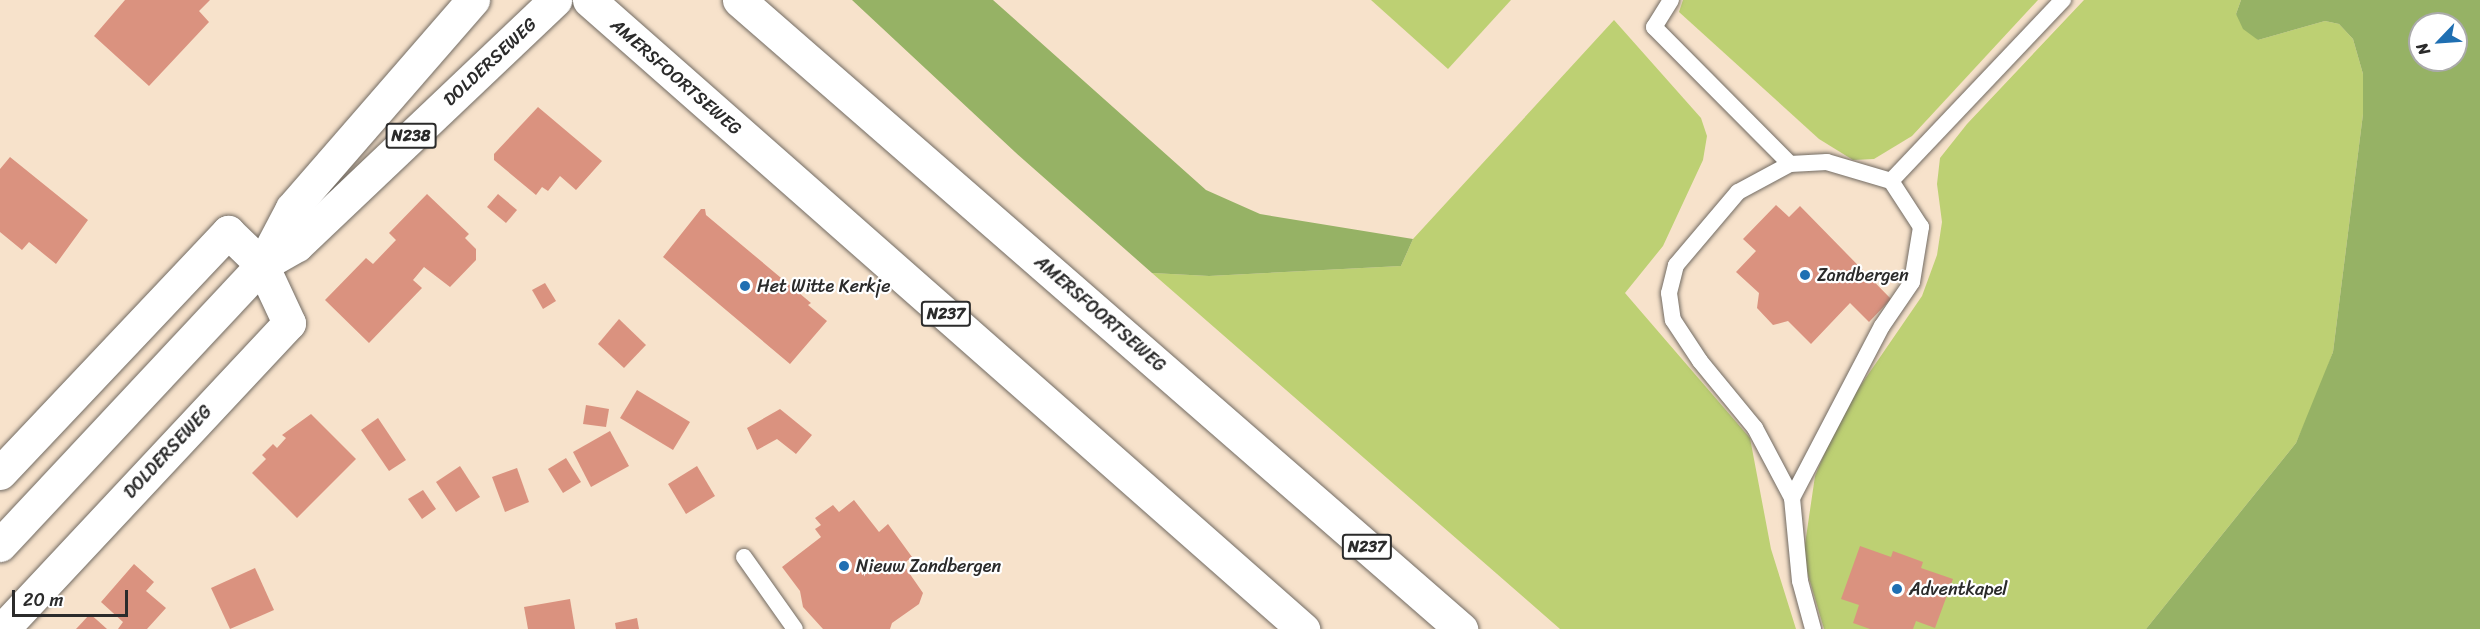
<!DOCTYPE html>
<style>
body{margin:0}
#map{position:relative;width:2480px;height:629px;overflow:hidden;background:#f7e2cb;font-family:Sriracha,sans-serif}
div>[style]{position:absolute}
.green>*{inset:0;background:#bdd073}
.forest>*{inset:0;background:#96b265}
.building>*{inset:0;background:#da927f}
.roads{filter:drop-shadow(0 0 2px #726b63) drop-shadow(0 0 2px #726b63)}
.lane>*{height:16px;margin:-8px;padding:0 8px;transform-origin:8px;border-radius:8px;background:#fff}
.street>*{height:33px;margin:-16.5px;padding:0 16.5px;transform-origin:16.5px;border-radius:16.5px;background:#fff}
.primary>*{height:33px;margin:-16.5px;padding:0 16.5px;transform-origin:16.5px;border-radius:16.5px;background:#fff}
.dots>*{width:16px;height:16px;translate:-50% -50%;box-sizing:border-box;border:3px solid #fff;border-radius:50%}
span{translate:-50% -50%;white-space:nowrap;text-align:center;line-height:1.15;-webkit-text-stroke:4.5px #fff;paint-order:stroke}
.shield-label span{padding:2px 4px;background:#fff;border:2px solid;border-radius:4px;-webkit-text-stroke-width:0}
.shield-label{font-size:16px;color:#2b2b2b;font-weight:700}
.street-label{font-size:18px;color:#2b2b2b}
.poi-label{font-size:18px;color:#2b2b2b}
.left{translate:0 -50%;text-align:left}
.north{position:absolute;left:2408px;top:12px;width:60px;height:60px;box-sizing:border-box;background:#fff;border:2px solid #aaa;border-radius:50%;rotate:245deg;font-size:16px;font-weight:700;line-height:24px;text-align:center;color:#2b2b2b}
.north::after{content:'';display:block;margin:auto;width:21px;height:27px;background:#1f6fb2;clip-path:polygon(50% 0,100% 100%,50% 72%,0 100%)}
.scale{position:absolute;left:12px;top:590px;width:116px;height:27px;box-sizing:border-box;border:3px solid #2b2b2b;border-top:0;padding-left:8px;font-size:18px;line-height:21px;white-space:nowrap;color:#2b2b2b;-webkit-text-stroke:4px #fff;paint-order:stroke}
</style>
<div id="map">
<div class="green">
<div style="clip-path:polygon(1371px 0,1511px 0,1448px 69px)"></div>
<div style="clip-path:polygon(1683px 0,2038px 0,1912px 136px,1874px 159px,1853px 160px,1819px 139px,1679px 12px)"></div>
<div style="clip-path:polygon(2084px 0,2241px 0,2236px 14px,2258px 40px,2325px 21px,2339px 24px,2353px 39px,2363px 74px,2363px 114px,2333px 352px,2318px 393px,2296px 443px,2146px 629px,1824px 629px,1803px 558px,1815px 476px,1841px 414px,1922px 296px,1937px 255px,1942px 222px,1937px 184px,1940px 158px,1967px 124px)"></div>
<div style="clip-path:polygon(1614px 20px,1701px 118px,1707px 136px,1703px 160px,1663px 246px,1625px 293px,1750px 438px,1771px 549px,1796px 629px,1560px 629px,1152px 273px,1209px 276px,1401px 266px,1413px 239px)"></div>
</div>
<div class="forest">
<div style="clip-path:polygon(852px 0,993px 0,1206px 190px,1260px 214px,1413px 239px,1401px 266px,1209px 276px,1152px 273px,1015px 152px)"></div>
<div style="clip-path:polygon(evenodd,2241px 0,2480px 0,2480px 629px,2146px 629px,2296px 443px,2333px 352px,2363px 114px,2363px 74px,2353px 39px,2339px 24px,2325px 21px,2258px 40px,2243px 29px,2236px 14px,2241px 0,2420px 24px,2456px 24px,2456px 60px,2420px 60px,2420px 24px)"></div>
</div>
<div class="building">
<div style="clip-path:polygon(125px 0,210px 0,199px 11px,209px 22px,149px 86px,94px 36px)"></div>
<div style="clip-path:polygon(538px 107px,602px 161px,576px 190px,560px 176px,548px 191px,542px 187px,536px 195px,494px 160px,494px 154px)"></div>
<div style="clip-path:polygon(10px 157px,88px 220px,56px 264px,29px 242px,22px 250px,0 232px,0 169px)"></div>
<div style="clip-path:polygon(427px 194px,469px 234px,465px 238px,476px 249px,476px 260px,450px 287px,424px 267px,413px 280px,422px 288px,369px 343px,325px 300px,366px 258px,373px 264px,396px 240px,389px 233px)"></div>
<div style="clip-path:polygon(498px 194px,517px 210px,506px 223px,487px 207px)"></div>
<div style="clip-path:polygon(1776px 205px,1789px 217px,1800px 206px,1891px 299px,1869px 322px,1850px 303px,1811px 344px,1788px 321px,1773px 325px,1757px 308px,1759px 293px,1736px 272px,1756px 251px,1743px 239px)"></div>
<div style="clip-path:polygon(701px 209px,705px 209px,706px 215px,811px 303px,808px 305px,827px 321px,790px 364px,663px 257px)"></div>
<div style="clip-path:polygon(545px 283px,556px 301px,543px 309px,532px 290px)"></div>
<div style="clip-path:polygon(619px 319px,646px 345px,624px 368px,598px 344px)"></div>
<div style="clip-path:polygon(637px 390px,690px 422px,673px 450px,620px 418px)"></div>
<div style="clip-path:polygon(586px 405px,609px 409px,606px 427px,583px 424px)"></div>
<div style="clip-path:polygon(780px 409px,812px 435px,796px 454px,777px 439px,757px 450px,747px 428px)"></div>
<div style="clip-path:polygon(311px 414px,356px 459px,297px 518px,252px 473px,266px 459px,262px 455px,273px 444px,277px 448px,286px 438px,282px 435px)"></div>
<div style="clip-path:polygon(378px 418px,406px 460px,389px 471px,361px 430px)"></div>
<div style="clip-path:polygon(610px 431px,629px 466px,591px 487px,573px 452px)"></div>
<div style="clip-path:polygon(566px 458px,581px 482px,563px 493px,548px 469px)"></div>
<div style="clip-path:polygon(460px 466px,480px 497px,456px 512px,436px 482px)"></div>
<div style="clip-path:polygon(697px 466px,715px 496px,686px 514px,668px 484px)"></div>
<div style="clip-path:polygon(517px 468px,529px 502px,505px 512px,492px 477px)"></div>
<div style="clip-path:polygon(423px 490px,436px 509px,422px 519px,408px 499px)"></div>
<div style="clip-path:polygon(854px 500px,879px 532px,888px 524px,912px 557px,903px 564px,923px 593px,919px 604px,892px 623px,890px 629px,823px 629px,803px 607px,800px 591px,782px 567px,821px 537px,815px 529px,821px 525px,815px 518px,833px 505px,839px 512px)"></div>
<div style="clip-path:polygon(1860px 546px,1891px 557px,1893px 551px,1923px 562px,1921px 568px,1953px 579px,1935px 628px,1916px 621px,1913px 629px,1870px 629px,1853px 623px,1859px 605px,1841px 599px)"></div>
<div style="clip-path:polygon(134px 564px,154px 582px,146px 591px,166px 608px,147px 629px,118px 629px,123px 622px,101px 602px)"></div>
<div style="clip-path:polygon(255px 568px,274px 610px,230px 629px,211px 588px)"></div>
<div style="clip-path:polygon(570px 599px,575px 629px,528px 629px,524px 607px)"></div>
<div style="clip-path:polygon(90px 614px,97px 620px,107px 629px,76px 629px)"></div>
<div style="clip-path:polygon(637px 618px,639px 629px,616px 629px,615px 623px)"></div>
</div>
<div class="roads">
<div class="lane">
<div style="left:1671px;top:0;width:32px;rotate:122deg"></div>
<div style="left:1654px;top:27px;width:193px;rotate:45.2deg"></div>
<div style="left:1891px;top:181px;width:250px;rotate:-46.5deg"></div>
<div style="left:1792px;top:498px;width:194px;rotate:-62.4deg"></div>
<div style="left:1882px;top:326px;width:53px;rotate:-55.7deg"></div>
<div style="left:1912px;top:282px;width:56px;rotate:-80.7deg"></div>
<div style="left:1921px;top:227px;width:55px;rotate:-123.1deg"></div>
<div style="left:1891px;top:181px;width:67px;rotate:-163.5deg"></div>
<div style="left:1827px;top:162px;width:37px;rotate:177deg"></div>
<div style="left:1790px;top:164px;width:59px;rotate:151.7deg"></div>
<div style="left:1738px;top:192px;width:96px;rotate:130.3deg"></div>
<div style="left:1676px;top:265px;width:29px;rotate:104deg"></div>
<div style="left:1669px;top:293px;width:27px;rotate:82deg"></div>
<div style="left:1673px;top:320px;width:49px;rotate:56.6deg"></div>
<div style="left:1700px;top:361px;width:87px;rotate:50.6deg"></div>
<div style="left:1755px;top:428px;width:79px;rotate:62.1deg"></div>
<div style="left:1792px;top:498px;width:83px;rotate:84.5deg"></div>
<div style="left:1800px;top:581px;width:50px;rotate:74.8deg"></div>
<div style="left:744px;top:557px;width:88px;rotate:54.7deg"></div>
</div>
<div class="street">
<div style="left:0;top:473px;width:332px;rotate:-46.6deg"></div>
<div style="left:228px;top:232px;width:47px;rotate:44.1deg"></div>
<div style="left:262px;top:265px;width:64px;rotate:65deg"></div>
<div style="left:289px;top:323px;width:419px;rotate:133.1deg"></div>
</div>
<div class="primary">
<div style="left:589px;top:0;width:952px;rotate:41.38deg"></div>
<div style="left:739px;top:0;width:958px;rotate:41.06deg"></div>
<div style="left:262px;top:265px;width:40px;rotate:-29.7deg"></div>
<div style="left:297px;top:245px;width:356px;rotate:-43.5deg"></div>
<div style="left:0;top:545px;width:383px;rotate:-46.9deg"></div>
<div style="left:262px;top:265px;width:64px;rotate:-62.2deg"></div>
<div style="left:292px;top:208px;width:276px;rotate:-49deg"></div>
</div>
</div>
<div class="dots">
<div style="left:1805px;top:275px;background:#1f6fb2"></div>
<div style="left:745px;top:286px;background:#1f6fb2"></div>
<div style="left:844px;top:566px;background:#1f6fb2"></div>
<div style="left:1897px;top:589px;background:#1f6fb2"></div>
</div>
<div class="shield-label">
<span style="left:411px;top:136px">N238</span>
<span style="left:946px;top:314px">N237</span>
<span style="left:1367px;top:547px">N237</span>
</div>
<div class="street-label">
<span style="left:490px;top:62px;rotate:-43deg">DOLDERSEWEG</span>
<span style="left:676px;top:77px;rotate:41deg">AMERSFOORTSEWEG</span>
<span style="left:1100px;top:314px;rotate:41deg">AMERSFOORTSEWEG</span>
<span style="left:168px;top:452px;rotate:-47deg">DOLDERSEWEG</span>
</div>
<div class="poi-label">
<span class="left" style="left:1817px;top:275px">Zandbergen</span>
<span class="left" style="left:757px;top:286px">Het Witte Kerkje</span>
<span class="left" style="left:856px;top:566px">Nieuw Zandbergen</span>
<span class="left" style="left:1909px;top:589px">Adventkapel</span>
</div>
<div class="north">N</div>
<div class="scale">20 m</div>
</div>
